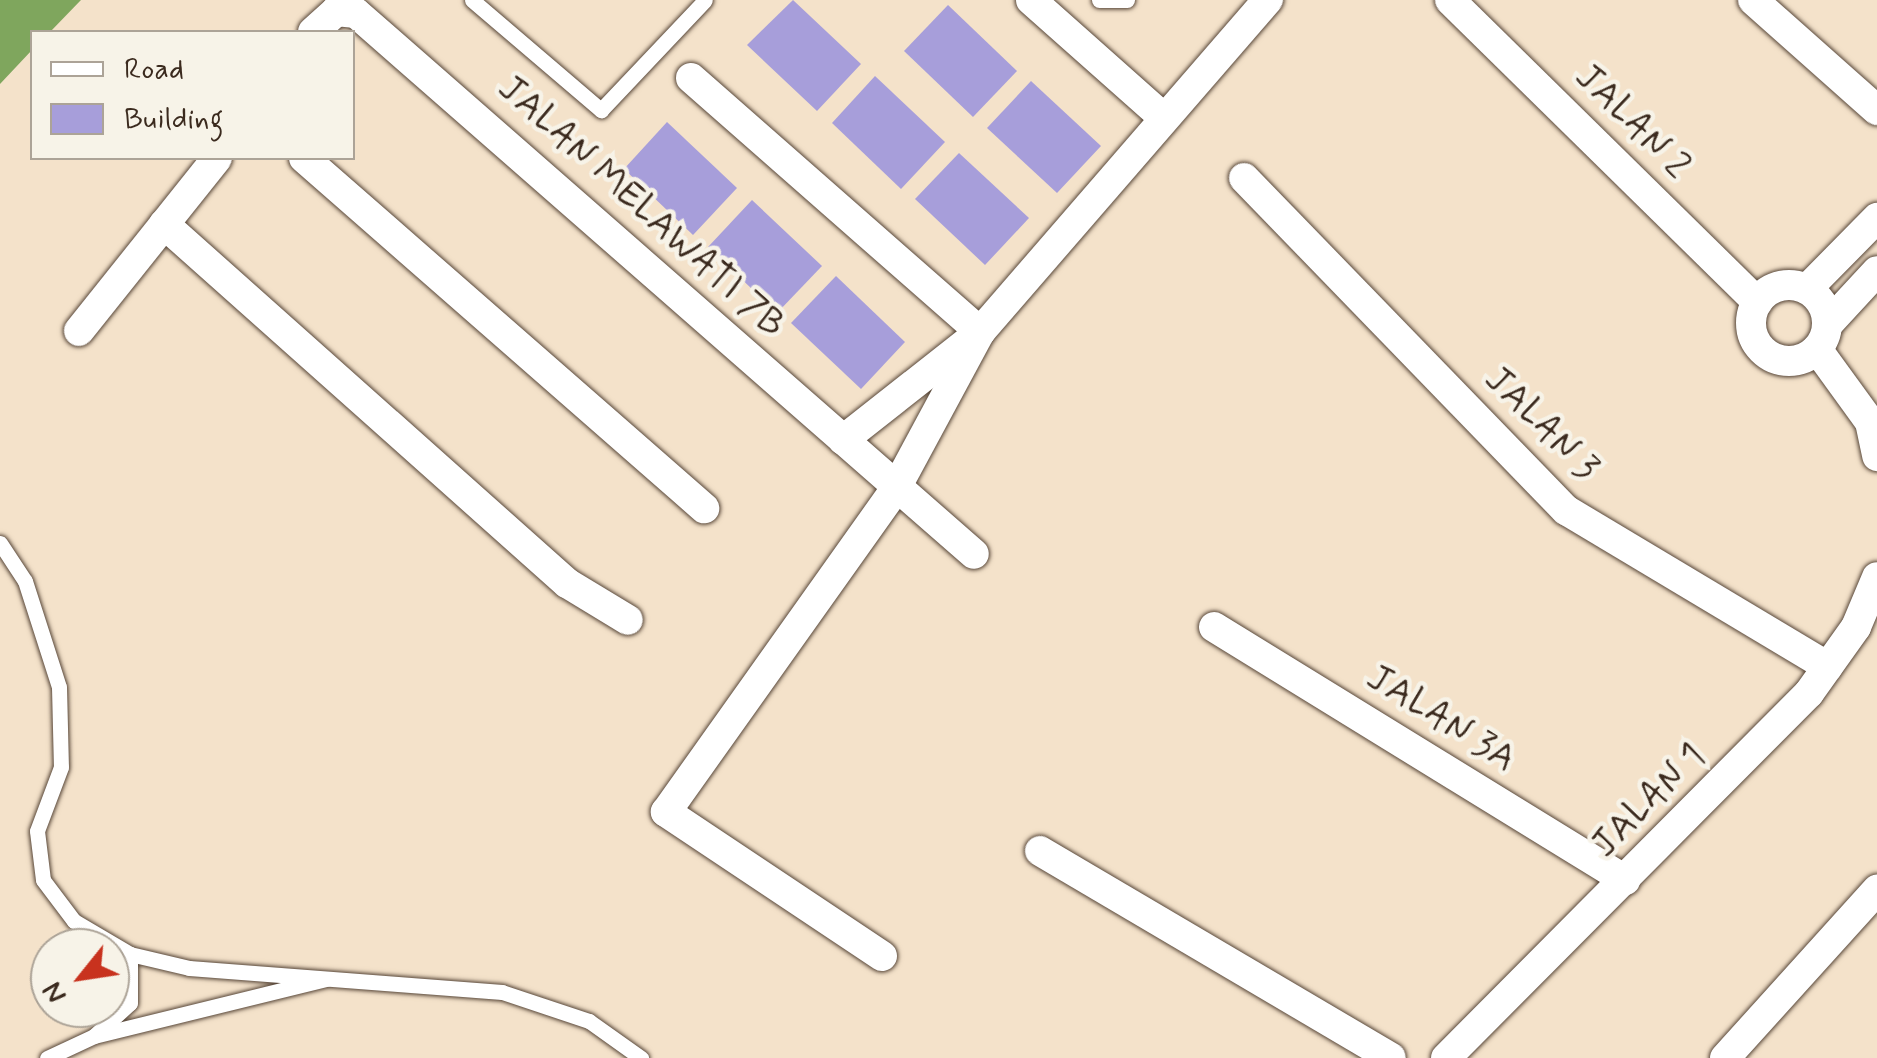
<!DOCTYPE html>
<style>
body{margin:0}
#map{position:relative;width:1877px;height:1058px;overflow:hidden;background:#f4e2ca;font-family:Mynerve,sans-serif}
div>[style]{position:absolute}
.forest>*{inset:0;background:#7fa65d}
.building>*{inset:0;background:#a79eda}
.roads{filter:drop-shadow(0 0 2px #574638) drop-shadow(0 0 2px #574638)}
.service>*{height:15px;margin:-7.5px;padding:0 7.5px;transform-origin:7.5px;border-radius:7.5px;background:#fff}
.minor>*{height:30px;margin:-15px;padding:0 15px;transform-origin:15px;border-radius:15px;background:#fff}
.minor>.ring{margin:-15px;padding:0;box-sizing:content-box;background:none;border:30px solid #fff;border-radius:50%}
span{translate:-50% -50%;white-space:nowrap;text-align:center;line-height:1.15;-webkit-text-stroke:9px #f7f3e8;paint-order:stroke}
.street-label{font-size:38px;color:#3b2a1e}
.legend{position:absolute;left:30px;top:30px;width:325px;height:130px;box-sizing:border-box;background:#f7f3e8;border:2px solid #aca397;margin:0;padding:12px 18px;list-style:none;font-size:30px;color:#3b2a1e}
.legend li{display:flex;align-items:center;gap:20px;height:50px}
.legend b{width:50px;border:2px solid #aca397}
.north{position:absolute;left:30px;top:928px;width:100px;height:100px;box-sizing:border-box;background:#f7f3e8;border:2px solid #aca397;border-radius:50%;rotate:240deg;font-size:28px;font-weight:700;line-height:40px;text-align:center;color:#3b2a1e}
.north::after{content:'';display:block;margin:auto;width:35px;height:45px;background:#c8321e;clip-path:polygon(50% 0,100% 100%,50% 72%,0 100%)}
</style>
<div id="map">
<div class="forest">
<div style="clip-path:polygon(0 0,81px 0,50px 32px,32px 32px,32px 50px,0 84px)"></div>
</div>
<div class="building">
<div style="clip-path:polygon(793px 0,861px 64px,817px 111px,747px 45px)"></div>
<div style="clip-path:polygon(948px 5px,1017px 71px,973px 117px,904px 51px)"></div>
<div style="clip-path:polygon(875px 76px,945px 142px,901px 189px,832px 123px)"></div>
<div style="clip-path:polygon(1031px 81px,1101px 146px,1057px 193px,987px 128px)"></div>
<div style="clip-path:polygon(667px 122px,737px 188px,693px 235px,624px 169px)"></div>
<div style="clip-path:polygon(959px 153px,1029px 218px,985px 265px,915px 199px)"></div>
<div style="clip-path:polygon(752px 200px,822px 266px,777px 313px,708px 247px)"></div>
<div style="clip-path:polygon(836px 276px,905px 342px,861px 389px,791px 323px)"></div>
</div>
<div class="roads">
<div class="service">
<div style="left:472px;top:0;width:170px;rotate:40.5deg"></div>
<div style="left:601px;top:110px;width:151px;rotate:-46.6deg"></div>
<div style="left:1099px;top:0;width:28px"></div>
<div style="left:0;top:543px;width:45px;rotate:56.7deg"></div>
<div style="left:25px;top:581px;width:111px;rotate:72.2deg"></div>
<div style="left:59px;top:687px;width:80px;rotate:88.6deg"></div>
<div style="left:61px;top:767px;width:68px;rotate:110.6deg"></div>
<div style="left:37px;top:831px;width:49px;rotate:83deg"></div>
<div style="left:43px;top:880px;width:51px;rotate:52.9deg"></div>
<div style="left:74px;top:921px;width:65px;rotate:30.5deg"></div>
<div style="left:130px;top:954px;width:61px;rotate:13.3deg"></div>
<div style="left:189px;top:968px;width:314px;rotate:4.4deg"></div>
<div style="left:502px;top:992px;width:92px;rotate:18.4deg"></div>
<div style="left:589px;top:1021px;width:64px;rotate:35.4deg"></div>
<div style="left:95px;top:1035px;width:47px;rotate:-42.4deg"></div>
<div style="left:130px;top:1003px;width:49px;rotate:-90deg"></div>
<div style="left:47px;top:1058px;width:52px;rotate:-25.1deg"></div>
<div style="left:94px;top:1036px;width:239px;rotate:-13.8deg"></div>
</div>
<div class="minor">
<div style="left:1031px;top:0;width:176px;rotate:41.6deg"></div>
<div style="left:1450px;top:0;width:431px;rotate:44.5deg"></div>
<div style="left:1753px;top:0;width:166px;rotate:41.6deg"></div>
<div style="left:313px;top:32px;width:31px;rotate:-42deg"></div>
<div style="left:336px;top:11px;width:20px;rotate:6deg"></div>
<div style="left:356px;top:13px;width:821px;rotate:41.2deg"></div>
<div style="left:691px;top:78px;width:385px;rotate:41.3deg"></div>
<div style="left:304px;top:158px;width:532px;rotate:41.19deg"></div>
<div style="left:1244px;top:178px;width:463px;rotate:45.9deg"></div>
<div style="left:1566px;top:510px;width:305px;rotate:30.9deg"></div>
<div style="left:164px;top:224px;width:540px;rotate:41.7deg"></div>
<div style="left:567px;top:583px;width:71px;rotate:31.2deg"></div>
<div class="ring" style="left:1751px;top:285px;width:46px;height:46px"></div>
<div style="left:1807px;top:289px;width:100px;rotate:-45.4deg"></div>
<div style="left:1828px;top:324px;width:72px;rotate:-47.2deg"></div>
<div style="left:79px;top:331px;width:221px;rotate:-51.4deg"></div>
<div style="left:1817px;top:349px;width:90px;rotate:54deg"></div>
<div style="left:1870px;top:422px;width:35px;rotate:78deg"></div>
<div style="left:843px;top:440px;width:162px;rotate:-38.2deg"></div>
<div style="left:1214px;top:627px;width:483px;rotate:31.6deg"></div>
<div style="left:1040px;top:851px;width:407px;rotate:30.5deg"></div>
<div style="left:882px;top:956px;width:260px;rotate:-146.3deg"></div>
<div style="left:666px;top:812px;width:395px;rotate:-54.6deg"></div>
<div style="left:895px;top:490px;width:179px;rotate:-61.7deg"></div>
<div style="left:980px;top:332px;width:440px;rotate:-49.1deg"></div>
<div style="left:1446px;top:1058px;width:515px;rotate:-45.16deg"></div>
<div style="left:1809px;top:693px;width:81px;rotate:-54.5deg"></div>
<div style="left:1856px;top:627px;width:54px;rotate:-67.2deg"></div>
<div style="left:1725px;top:1058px;width:227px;rotate:-47.9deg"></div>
</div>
</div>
<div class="street-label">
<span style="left:1632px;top:122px;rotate:45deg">JALAN 2</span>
<span style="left:641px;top:207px;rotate:42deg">JALAN MELAWATI 7B</span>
<span style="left:1541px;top:424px;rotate:45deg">JALAN 3</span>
<span style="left:1441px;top:719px;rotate:32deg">JALAN 3A</span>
<span style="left:1649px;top:801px;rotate:-45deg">JALAN 1</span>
</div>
<ul class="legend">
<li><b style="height:12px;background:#fff"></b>Road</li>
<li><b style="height:28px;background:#a79eda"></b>Building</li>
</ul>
<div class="north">N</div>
</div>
